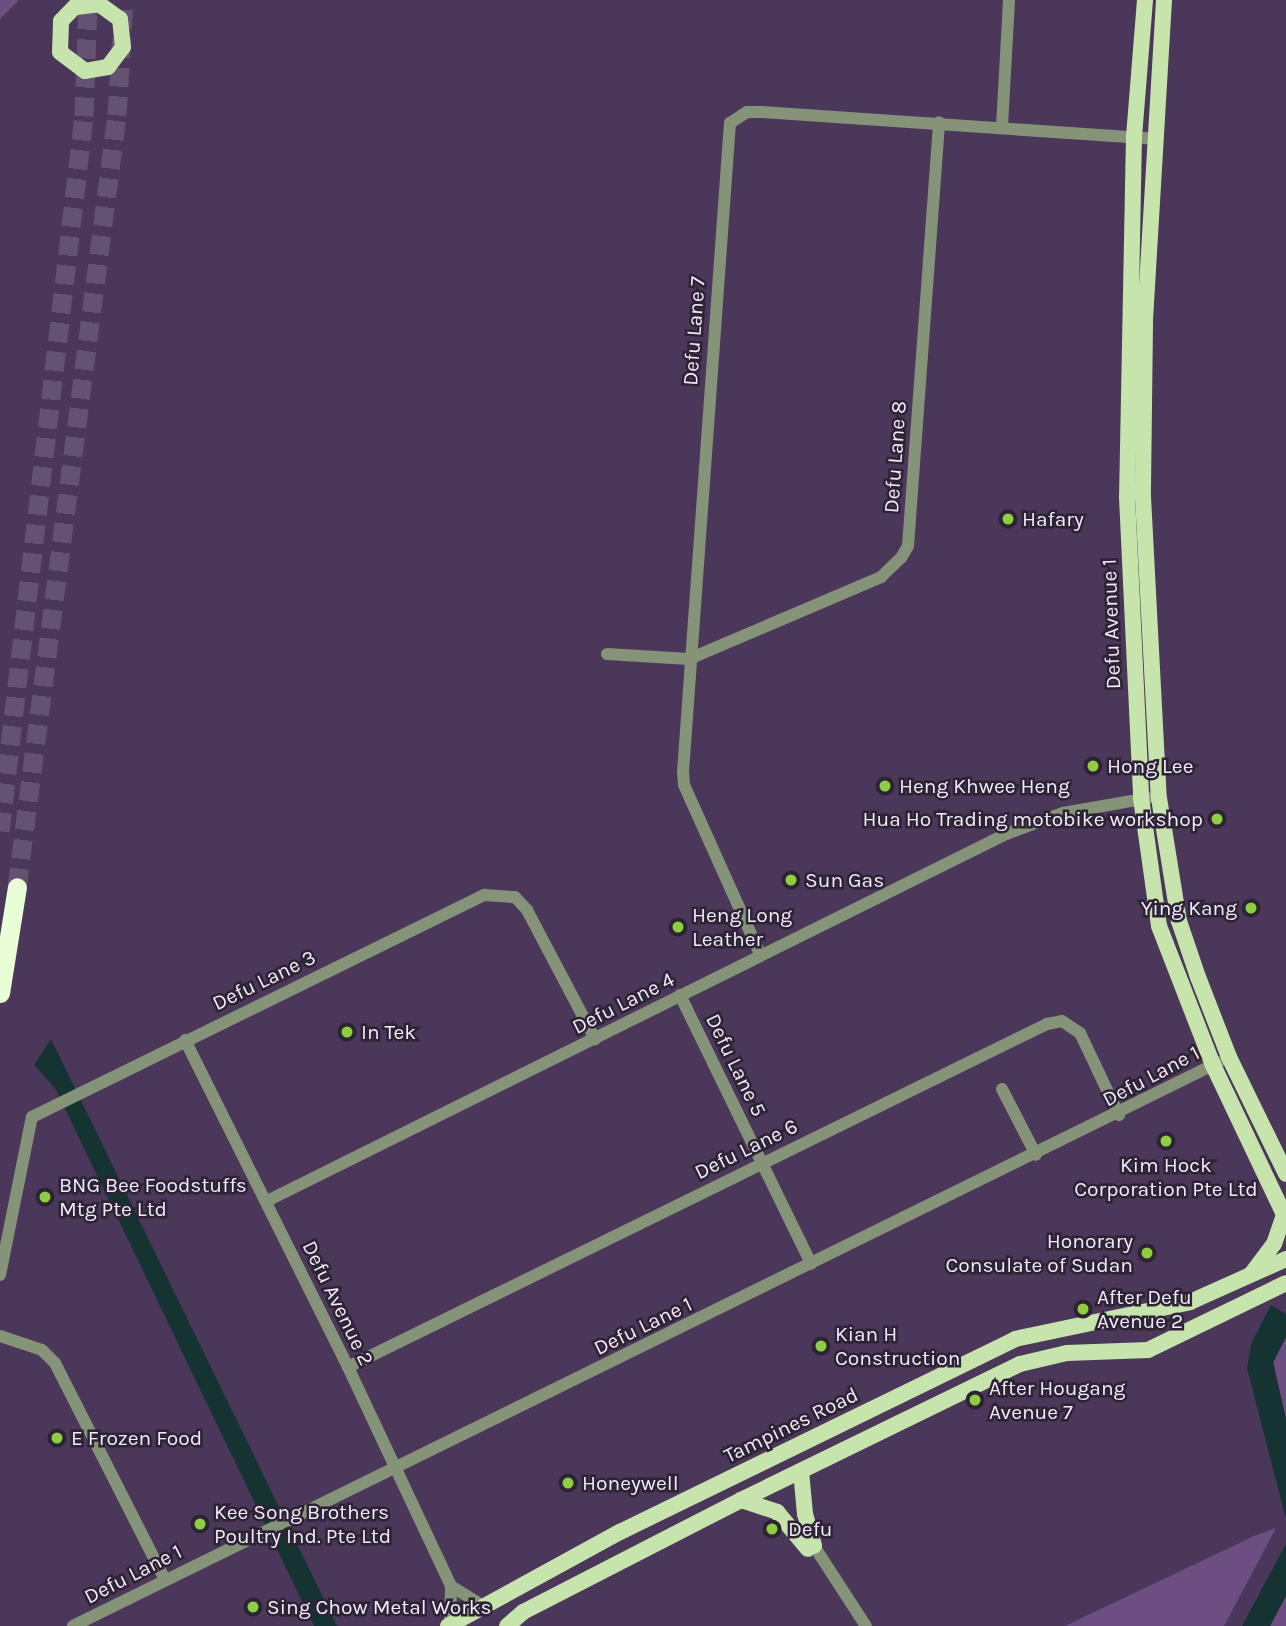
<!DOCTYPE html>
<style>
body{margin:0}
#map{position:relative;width:1286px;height:1626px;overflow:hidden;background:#4b375a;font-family:Karla,sans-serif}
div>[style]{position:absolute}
.green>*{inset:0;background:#6d4e83}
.water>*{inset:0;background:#143331}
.highway-tunnel>*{height:19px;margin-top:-9.5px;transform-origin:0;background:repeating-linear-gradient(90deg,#645273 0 19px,transparent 0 29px)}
.minor>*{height:12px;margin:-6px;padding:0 6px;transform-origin:6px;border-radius:6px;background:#859378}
.major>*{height:16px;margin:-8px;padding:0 8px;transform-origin:8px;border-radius:8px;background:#c7e4ad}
.highway>*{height:19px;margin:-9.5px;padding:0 9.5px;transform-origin:9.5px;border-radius:9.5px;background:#e9fed7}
.dots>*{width:19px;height:19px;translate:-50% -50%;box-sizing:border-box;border:4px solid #2c2333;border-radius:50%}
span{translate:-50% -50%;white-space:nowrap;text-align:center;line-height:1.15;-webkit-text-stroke:5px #2c2333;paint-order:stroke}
.street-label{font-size:21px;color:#f4e8fe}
.poi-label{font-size:21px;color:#f4e8fe}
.left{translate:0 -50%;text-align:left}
.right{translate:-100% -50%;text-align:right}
</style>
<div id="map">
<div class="green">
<div style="clip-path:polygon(0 0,19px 0,0 19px)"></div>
<div style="clip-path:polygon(1286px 1337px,1286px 1419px,1273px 1360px)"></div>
<div style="clip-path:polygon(1276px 1528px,1224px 1626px,1065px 1626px,1254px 1536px)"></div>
<div style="clip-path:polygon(1286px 1596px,1286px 1626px,1270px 1626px)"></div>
</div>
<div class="water">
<div style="clip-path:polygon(51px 1039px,337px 1626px,314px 1626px,55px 1088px,34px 1065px)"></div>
<div style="clip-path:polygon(1271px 1305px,1286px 1314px,1286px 1337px,1273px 1363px,1286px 1419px,1286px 1519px,1247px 1368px,1251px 1344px)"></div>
<div style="clip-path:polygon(1286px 1544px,1286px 1596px,1270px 1626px,1242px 1626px)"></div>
</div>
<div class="highway-tunnel">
<div style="left:0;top:831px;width:720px;rotate:-83.3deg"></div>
<div style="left:84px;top:116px;width:116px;rotate:-88deg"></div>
<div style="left:17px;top:887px;width:778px;rotate:-82.62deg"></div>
<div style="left:117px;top:115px;width:115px;rotate:-86.5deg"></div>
</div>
<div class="minor">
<div style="left:1002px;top:126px;width:126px;rotate:-86.8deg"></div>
<div style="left:607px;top:654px;width:82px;rotate:3.5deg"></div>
<div style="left:689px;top:659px;width:209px;rotate:-23.1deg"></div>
<div style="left:881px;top:577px;width:28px;rotate:-44deg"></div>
<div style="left:901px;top:558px;width:14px;rotate:-60deg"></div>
<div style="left:908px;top:546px;width:425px;rotate:-85.8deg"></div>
<div style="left:760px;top:954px;width:185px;rotate:-114.2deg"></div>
<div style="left:684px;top:785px;width:13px;rotate:-94deg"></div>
<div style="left:683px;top:772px;width:651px;rotate:-85.86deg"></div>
<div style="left:730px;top:123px;width:20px;rotate:-33deg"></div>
<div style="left:747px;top:112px;width:14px"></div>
<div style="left:761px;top:112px;width:394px;rotate:3.9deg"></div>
<div style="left:680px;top:995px;width:299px;rotate:64deg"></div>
<div style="left:185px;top:1040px;width:365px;rotate:63.5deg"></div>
<div style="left:348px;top:1367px;width:242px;rotate:64.8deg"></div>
<div style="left:451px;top:1586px;width:39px;rotate:91deg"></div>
<div style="left:1002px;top:1089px;width:74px;rotate:62.7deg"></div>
<div style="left:267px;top:1201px;width:825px;rotate:-26.41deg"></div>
<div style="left:1006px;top:834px;width:61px;rotate:-20.2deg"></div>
<div style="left:1063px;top:813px;width:86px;rotate:-10deg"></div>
<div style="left:0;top:1275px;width:161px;rotate:-78.6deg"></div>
<div style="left:32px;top:1117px;width:504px;rotate:-26.16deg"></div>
<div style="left:484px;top:895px;width:31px;rotate:4deg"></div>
<div style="left:515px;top:897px;width:18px;rotate:47deg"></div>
<div style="left:527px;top:910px;width:146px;rotate:62.2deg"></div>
<div style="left:0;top:1336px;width:44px;rotate:18.4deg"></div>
<div style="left:42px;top:1350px;width:18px;rotate:45deg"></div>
<div style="left:55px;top:1363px;width:243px;rotate:63.1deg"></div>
<div style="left:348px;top:1367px;width:779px;rotate:-26.14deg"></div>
<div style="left:1047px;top:1024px;width:15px;rotate:-11deg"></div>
<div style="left:1062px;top:1021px;width:22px;rotate:34deg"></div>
<div style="left:1080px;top:1033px;width:91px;rotate:64.6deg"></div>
<div style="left:814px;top:1546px;width:95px;rotate:57deg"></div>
<div style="left:451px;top:1586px;width:39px;rotate:32deg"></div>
<div style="left:73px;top:1626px;width:1277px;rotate:-26.2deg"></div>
</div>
<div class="major">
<div style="left:1145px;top:0;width:136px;rotate:94.6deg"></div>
<div style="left:1134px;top:136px;width:361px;rotate:91.1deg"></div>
<div style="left:1127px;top:497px;width:301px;rotate:87.3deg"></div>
<div style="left:1141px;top:798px;width:129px;rotate:82deg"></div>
<div style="left:1159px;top:926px;width:149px;rotate:68.8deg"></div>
<div style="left:1213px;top:1065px;width:170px;rotate:64.6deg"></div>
<div style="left:1164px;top:0;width:324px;rotate:93.4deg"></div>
<div style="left:1145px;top:323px;width:174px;rotate:90.7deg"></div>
<div style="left:1143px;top:497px;width:301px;rotate:87deg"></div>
<div style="left:1159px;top:798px;width:125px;rotate:80.8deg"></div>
<div style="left:1179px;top:921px;width:59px;rotate:71.3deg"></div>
<div style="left:1198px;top:977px;width:86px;rotate:68.8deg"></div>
<div style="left:1229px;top:1057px;width:130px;rotate:64deg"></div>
<div style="left:76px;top:7px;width:23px;rotate:-7deg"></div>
<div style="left:99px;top:4px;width:26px;rotate:36deg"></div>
<div style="left:120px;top:19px;width:28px;rotate:84deg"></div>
<div style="left:123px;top:47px;width:25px;rotate:127deg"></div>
<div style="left:108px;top:67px;width:23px;rotate:170deg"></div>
<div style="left:85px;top:71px;width:31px;rotate:-143deg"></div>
<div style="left:60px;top:52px;width:31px;rotate:-88deg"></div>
<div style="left:61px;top:21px;width:29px;rotate:-46deg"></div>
<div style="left:1252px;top:1273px;width:36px;rotate:-53deg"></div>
<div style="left:1274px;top:1244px;width:31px;rotate:-71deg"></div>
<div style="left:801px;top:1471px;width:43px;rotate:84.7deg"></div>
<div style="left:805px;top:1514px;width:33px;rotate:74deg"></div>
<div style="left:741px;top:1500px;width:38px;rotate:18deg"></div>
<div style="left:777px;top:1512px;width:48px;rotate:50deg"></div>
<div style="left:448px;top:1626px;width:196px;rotate:-28.7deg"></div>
<div style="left:620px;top:1532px;width:440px;rotate:-26deg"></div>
<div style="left:1015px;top:1339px;width:179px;rotate:-11.9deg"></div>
<div style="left:1190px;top:1302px;width:105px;rotate:-24.1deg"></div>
<div style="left:507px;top:1626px;width:21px;rotate:-41deg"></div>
<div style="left:523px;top:1612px;width:245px;rotate:-27.2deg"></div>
<div style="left:741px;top:1500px;width:310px;rotate:-26deg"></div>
<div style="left:1020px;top:1364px;width:48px;rotate:-13.2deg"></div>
<div style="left:1067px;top:1353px;width:81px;rotate:-2.1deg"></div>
<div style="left:1148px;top:1350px;width:153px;rotate:-25.9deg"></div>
</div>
<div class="highway">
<div style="left:0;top:993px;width:107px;rotate:-80.9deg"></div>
</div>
<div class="dots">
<div style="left:1008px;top:519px;background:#8fcd42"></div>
<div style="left:1093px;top:766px;background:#8fcd42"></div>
<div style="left:885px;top:786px;background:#8fcd42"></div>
<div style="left:1217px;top:819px;background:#8fcd42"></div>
<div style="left:791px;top:880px;background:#8fcd42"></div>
<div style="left:1251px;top:908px;background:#8fcd42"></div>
<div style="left:678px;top:927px;background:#8fcd42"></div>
<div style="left:347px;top:1032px;background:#8fcd42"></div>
<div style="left:1166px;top:1141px;background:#8fcd42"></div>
<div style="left:45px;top:1197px;background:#8fcd42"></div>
<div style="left:1147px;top:1253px;background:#8fcd42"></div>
<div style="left:1083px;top:1309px;background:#8fcd42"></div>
<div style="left:821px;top:1346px;background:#8fcd42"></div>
<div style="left:975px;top:1400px;background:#8fcd42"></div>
<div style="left:57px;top:1438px;background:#8fcd42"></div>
<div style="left:568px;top:1483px;background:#8fcd42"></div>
<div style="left:200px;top:1524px;background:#8fcd42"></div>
<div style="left:772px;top:1529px;background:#8fcd42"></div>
<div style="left:253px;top:1607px;background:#8fcd42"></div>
</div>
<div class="street-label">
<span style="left:694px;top:331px;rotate:-86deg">Defu Lane 7</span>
<span style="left:895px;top:457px;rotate:-86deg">Defu Lane 8</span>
<span style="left:1111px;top:624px;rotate:-92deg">Defu Avenue 1</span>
<span style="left:264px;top:980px;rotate:-26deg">Defu Lane 3</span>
<span style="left:623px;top:1003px;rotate:-27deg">Defu Lane 4</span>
<span style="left:736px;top:1065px;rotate:64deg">Defu Lane 5</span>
<span style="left:1151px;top:1076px;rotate:-28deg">Defu Lane 1</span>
<span style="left:746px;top:1149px;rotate:-26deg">Defu Lane 6</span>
<span style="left:338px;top:1303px;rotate:64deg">Defu Avenue 2</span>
<span style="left:643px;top:1326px;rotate:-26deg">Defu Lane 1</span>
<span style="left:791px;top:1425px;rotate:-26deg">Tampines Road</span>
<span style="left:133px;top:1574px;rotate:-27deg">Defu Lane 1</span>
</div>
<div class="poi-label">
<span class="left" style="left:1022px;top:519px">Hafary</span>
<span class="left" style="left:1107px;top:766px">Hong Lee</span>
<span class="left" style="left:899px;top:786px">Heng Khwee Heng</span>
<span class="right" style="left:1203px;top:819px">Hua Ho Trading motobike workshop</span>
<span class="left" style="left:805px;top:880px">Sun Gas</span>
<span class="right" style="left:1237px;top:908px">Ying Kang</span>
<span class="left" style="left:692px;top:927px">Heng Long<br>Leather</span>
<span class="left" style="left:361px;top:1032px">In Tek</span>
<span style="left:1166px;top:1177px">Kim Hock<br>Corporation Pte Ltd</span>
<span class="left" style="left:59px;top:1197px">BNG Bee Foodstuffs<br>Mtg Pte Ltd</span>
<span class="right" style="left:1133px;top:1253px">Honorary<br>Consulate of Sudan</span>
<span class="left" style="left:1097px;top:1309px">After Defu<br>Avenue 2</span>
<span class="left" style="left:835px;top:1346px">Kian H<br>Construction</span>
<span class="left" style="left:989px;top:1400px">After Hougang<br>Avenue 7</span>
<span class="left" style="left:71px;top:1438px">E Frozen Food</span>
<span class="left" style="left:582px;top:1483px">Honeywell</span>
<span class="left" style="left:214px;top:1524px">Kee Song Brothers<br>Poultry Ind. Pte Ltd</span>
<span class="left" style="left:788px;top:1529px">Defu</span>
<span class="left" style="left:267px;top:1607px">Sing Chow Metal Works</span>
</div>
</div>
